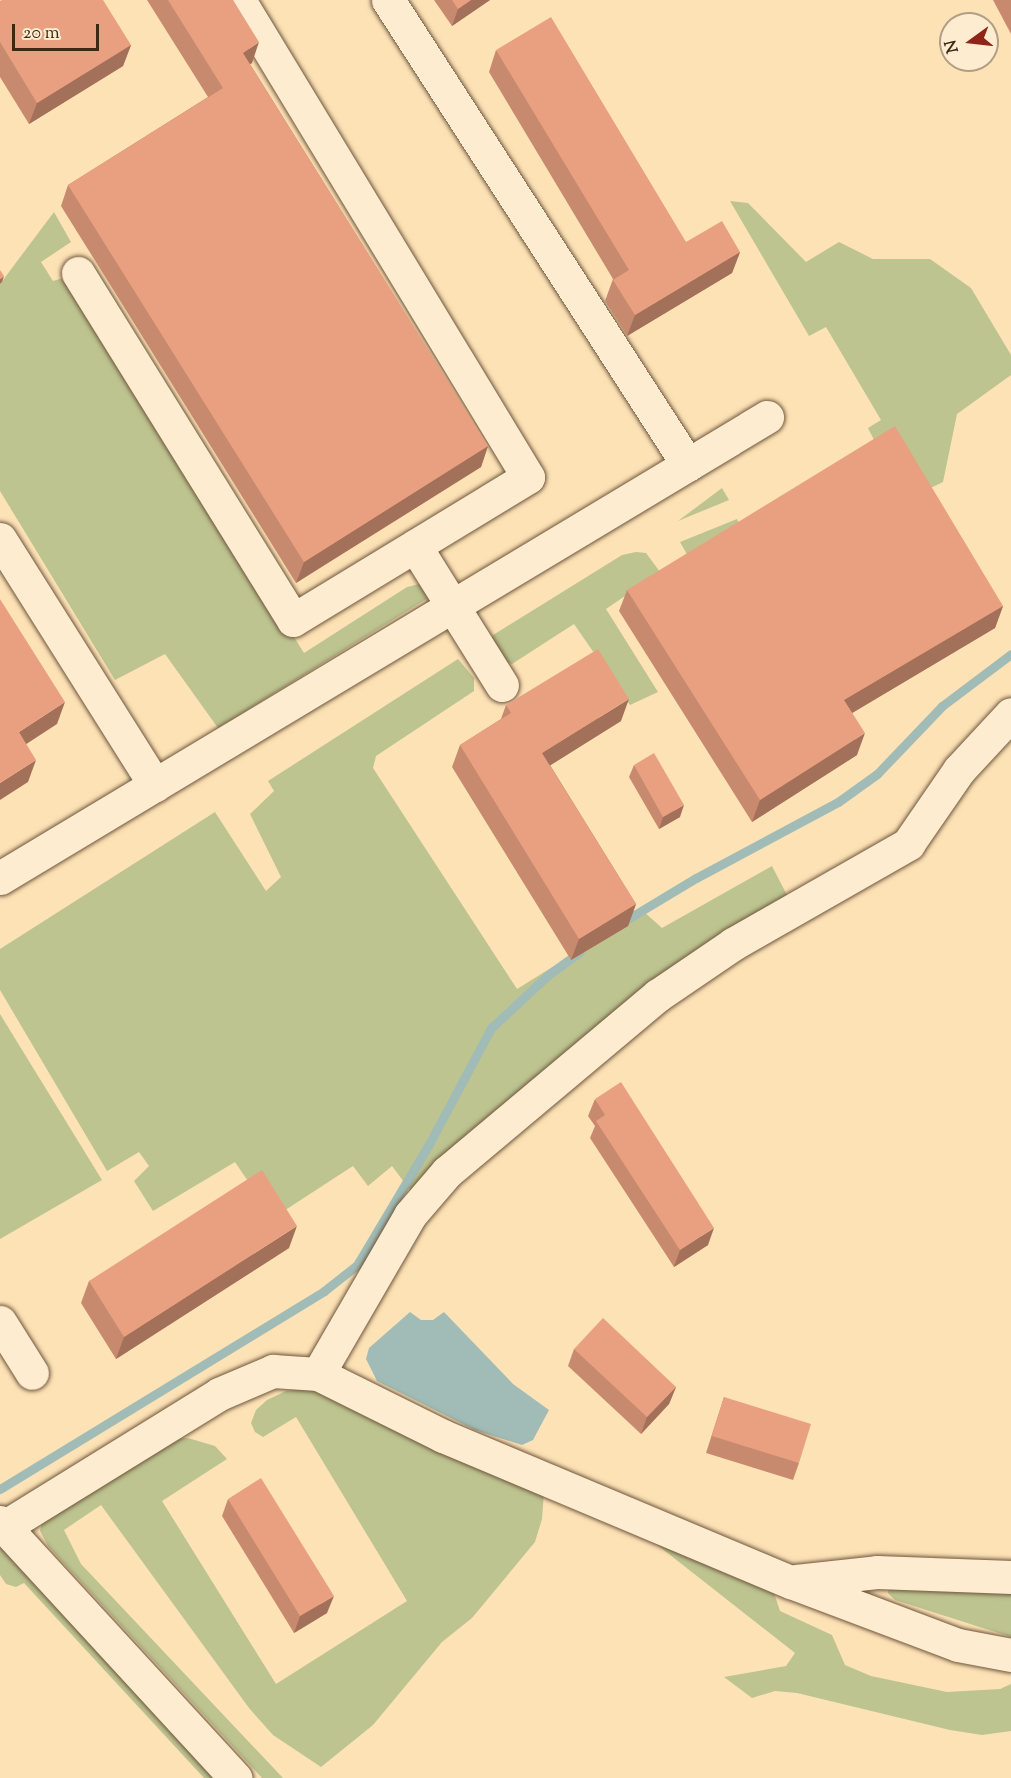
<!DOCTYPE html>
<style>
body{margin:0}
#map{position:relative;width:1011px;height:1778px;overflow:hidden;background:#fde2b6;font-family:"Sorts Mill Goudy",serif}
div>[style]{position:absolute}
.green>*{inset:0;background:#bdc490}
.water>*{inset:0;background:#a1bcb6}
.stream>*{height:9px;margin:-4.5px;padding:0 4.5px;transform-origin:4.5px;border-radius:4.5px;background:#a1bcb6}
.roads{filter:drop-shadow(0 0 2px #6e563c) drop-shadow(0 0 2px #6e563c)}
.minor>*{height:33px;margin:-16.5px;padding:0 16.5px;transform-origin:16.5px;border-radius:16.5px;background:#feecd0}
.wall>*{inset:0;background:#c88a6e}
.shaded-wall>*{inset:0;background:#a3705a}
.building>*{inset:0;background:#e9a080}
span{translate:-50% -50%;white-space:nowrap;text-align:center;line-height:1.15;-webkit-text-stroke:5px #feecd0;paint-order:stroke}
.north{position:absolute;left:939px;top:12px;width:60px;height:60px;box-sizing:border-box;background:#feecd0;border:2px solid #b19e84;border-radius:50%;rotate:255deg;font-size:16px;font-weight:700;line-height:24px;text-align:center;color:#3e2813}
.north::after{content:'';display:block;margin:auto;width:21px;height:27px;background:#8f2418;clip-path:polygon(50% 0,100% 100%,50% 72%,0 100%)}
.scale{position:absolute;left:12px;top:24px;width:87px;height:27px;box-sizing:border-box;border:3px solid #3e2813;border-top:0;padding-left:8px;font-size:18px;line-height:21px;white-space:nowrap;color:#3e2813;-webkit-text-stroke:4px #feecd0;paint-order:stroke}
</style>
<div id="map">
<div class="green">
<div style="clip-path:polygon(730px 201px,748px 203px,806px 262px,839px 242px,873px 259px,930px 259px,971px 288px,1011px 355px,1011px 375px,957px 414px,943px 482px,916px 495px,880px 452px,868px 428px,881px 420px,826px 327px,809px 336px)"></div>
<div style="clip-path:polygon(54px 212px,71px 242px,41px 262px,53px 281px,69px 276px,304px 653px,407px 587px,419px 584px,428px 598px,218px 728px,165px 654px,115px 680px,0 491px,0 284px)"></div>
<div style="clip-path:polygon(722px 488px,729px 500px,678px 521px)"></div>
<div style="clip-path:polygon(737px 519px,740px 526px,689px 558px,680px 542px)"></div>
<div style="clip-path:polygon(636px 552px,646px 553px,660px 572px,606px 609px,658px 692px,630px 705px,574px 624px,512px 664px,500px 660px,490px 642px,493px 635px,622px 555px)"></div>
<div style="clip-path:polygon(458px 659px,474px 678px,474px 691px,376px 756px,373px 768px,517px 989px,643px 911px,662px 928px,772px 866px,790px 901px,413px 1194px,392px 1166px,368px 1186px,353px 1166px,273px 1218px,235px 1162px,153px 1211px,134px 1181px,149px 1166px,139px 1152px,107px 1171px,0 990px,0 949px,215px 812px,266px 891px,281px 877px,250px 814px,274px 791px,268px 781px)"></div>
<div style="clip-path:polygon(0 1014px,102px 1180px,0 1239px)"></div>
<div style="clip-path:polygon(314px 1388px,544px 1492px,542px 1519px,535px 1542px,472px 1618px,442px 1642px,373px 1725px,321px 1767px,273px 1735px,249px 1708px,101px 1505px,64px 1530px,81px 1564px,283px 1778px,262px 1778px,48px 1546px,40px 1531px,42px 1522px,172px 1439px,188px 1438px,215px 1446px,227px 1459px,162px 1501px,276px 1684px,407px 1601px,296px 1417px,263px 1437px,255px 1432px,251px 1423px,256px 1410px,267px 1400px,286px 1391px)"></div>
<div style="clip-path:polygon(0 1534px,226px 1778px,204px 1778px,24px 1583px,16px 1587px,6px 1584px,0 1575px)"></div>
<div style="clip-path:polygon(646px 1536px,772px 1587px,780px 1611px,832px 1635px,845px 1665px,871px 1676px,947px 1692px,1000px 1689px,1011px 1684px,1011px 1731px,982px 1735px,950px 1730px,797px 1693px,775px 1691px,752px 1698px,724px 1677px,786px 1666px,795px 1653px)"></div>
<div style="clip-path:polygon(889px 1585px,1011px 1587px,1011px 1637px,895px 1600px,888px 1593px)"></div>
</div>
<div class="water">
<div style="clip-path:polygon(410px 1312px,421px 1320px,433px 1320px,444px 1312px,513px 1384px,549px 1410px,533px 1440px,522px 1445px,475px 1430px,377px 1381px,366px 1359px,369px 1348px)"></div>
</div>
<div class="stream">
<div style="left:621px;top:923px;width:87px;rotate:-31deg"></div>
<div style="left:696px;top:878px;width:161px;rotate:-28.2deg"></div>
<div style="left:838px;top:802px;width:48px;rotate:-35.7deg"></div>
<div style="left:877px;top:774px;width:94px;rotate:-46.3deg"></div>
<div style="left:942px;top:706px;width:86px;rotate:-37deg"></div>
<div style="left:0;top:1489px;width:380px;rotate:-31.4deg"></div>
<div style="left:324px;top:1291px;width:42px;rotate:-38.2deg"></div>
<div style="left:357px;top:1265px;width:139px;rotate:-59.2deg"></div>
<div style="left:428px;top:1146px;width:134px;rotate:-61.9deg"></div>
<div style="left:491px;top:1028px;width:78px;rotate:-42.9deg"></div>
<div style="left:548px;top:975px;width:39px;rotate:-36deg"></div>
</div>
<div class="roads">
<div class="minor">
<div style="left:388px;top:0;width:553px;rotate:57.17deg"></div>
<div style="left:78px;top:273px;width:408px;rotate:58.2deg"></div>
<div style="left:293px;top:620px;width:275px;rotate:-31.3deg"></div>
<div style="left:528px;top:477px;width:558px;rotate:-121.21deg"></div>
<div style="left:0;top:539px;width:291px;rotate:57.8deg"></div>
<div style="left:415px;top:546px;width:164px;rotate:58deg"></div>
<div style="left:0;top:878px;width:895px;rotate:-31.01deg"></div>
<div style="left:0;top:1322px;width:60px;rotate:57.9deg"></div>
<div style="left:318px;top:1374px;width:184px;rotate:-59.9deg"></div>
<div style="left:410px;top:1215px;width:57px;rotate:-49.3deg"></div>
<div style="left:447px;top:1172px;width:275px;rotate:-40deg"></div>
<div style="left:658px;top:995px;width:91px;rotate:-34.2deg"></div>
<div style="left:733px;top:944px;width:202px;rotate:-29.7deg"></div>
<div style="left:908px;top:844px;width:90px;rotate:-55.4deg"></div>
<div style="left:959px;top:770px;width:76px;rotate:-47.1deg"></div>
<div style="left:0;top:1522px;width:348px;rotate:47.4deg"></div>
<div style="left:4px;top:1527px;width:253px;rotate:-31.7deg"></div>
<div style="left:219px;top:1394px;width:59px;rotate:-23.1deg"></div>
<div style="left:273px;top:1371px;width:45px;rotate:3.8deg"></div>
<div style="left:318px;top:1374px;width:140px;rotate:26.4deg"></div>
<div style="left:443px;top:1436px;width:377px;rotate:22.8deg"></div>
<div style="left:791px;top:1582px;width:178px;rotate:20.7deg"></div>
<div style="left:958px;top:1645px;width:54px;rotate:10.7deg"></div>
<div style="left:796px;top:1581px;width:81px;rotate:-6.3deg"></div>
<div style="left:877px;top:1572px;width:134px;rotate:2.1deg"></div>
</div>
</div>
<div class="wall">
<div style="clip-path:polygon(147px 0,233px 0,252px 63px,250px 64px,488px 446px,481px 467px,296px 583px,61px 206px,68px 185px,208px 97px)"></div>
<div style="clip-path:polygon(434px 0,490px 0,452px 26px)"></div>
<div style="clip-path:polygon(993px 0,1011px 0,1011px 34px)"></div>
<div style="clip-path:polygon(0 1px,131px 45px,123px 66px,29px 124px,0 77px)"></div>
<div style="clip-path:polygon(496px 50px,686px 242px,740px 252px,732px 273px,627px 336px,605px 301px,613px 279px,489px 72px)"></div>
<div style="clip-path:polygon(627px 590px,1003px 606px,995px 628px,852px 713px,857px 755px,752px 822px,619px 611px)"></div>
<div style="clip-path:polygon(506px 705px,621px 721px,550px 765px,636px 904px,628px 926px,571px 960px,452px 767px,460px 745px,501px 719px)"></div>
<div style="clip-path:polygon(634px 765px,680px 817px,659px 829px,629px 777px)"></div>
<div style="clip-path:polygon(595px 1099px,708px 1245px,674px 1267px,590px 1138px,595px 1126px,588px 1116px)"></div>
<div style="clip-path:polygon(289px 1248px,116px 1359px,81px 1303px,89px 1281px)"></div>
<div style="clip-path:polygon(574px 1349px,676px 1387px,669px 1404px,641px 1434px,568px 1366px)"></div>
<div style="clip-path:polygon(724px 1397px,799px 1463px,793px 1480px,706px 1453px)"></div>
<div style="clip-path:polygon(228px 1499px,327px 1613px,294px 1633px,222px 1516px)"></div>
</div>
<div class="shaded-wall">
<div style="clip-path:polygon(471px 0,490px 0,452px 26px,458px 9px)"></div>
<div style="clip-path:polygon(259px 42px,252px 63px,235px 74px,243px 53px)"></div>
<div style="clip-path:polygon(131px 45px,123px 66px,29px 124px,37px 103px)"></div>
<div style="clip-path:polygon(740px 252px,732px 273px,627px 336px,635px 315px)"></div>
<div style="clip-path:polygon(4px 276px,2px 282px,0 284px,0 279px)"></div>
<div style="clip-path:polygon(488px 446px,481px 467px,296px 583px,304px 562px)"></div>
<div style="clip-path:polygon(1003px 606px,995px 628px,837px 722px,844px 700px)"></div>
<div style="clip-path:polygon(629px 699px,621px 721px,535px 775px,542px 753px)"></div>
<div style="clip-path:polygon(65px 702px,57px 724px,11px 754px,19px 732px)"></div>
<div style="clip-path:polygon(865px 733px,857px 755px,752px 822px,760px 800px)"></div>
<div style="clip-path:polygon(36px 760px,28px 782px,0 800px,0 783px)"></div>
<div style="clip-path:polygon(684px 805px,680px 817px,659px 829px,663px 817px)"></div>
<div style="clip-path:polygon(636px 904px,628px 926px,571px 960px,579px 939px)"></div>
<div style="clip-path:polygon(297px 1226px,289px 1248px,116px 1359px,124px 1337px)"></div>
<div style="clip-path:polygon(714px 1228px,708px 1245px,674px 1267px,680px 1250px)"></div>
<div style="clip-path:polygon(676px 1387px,669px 1404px,641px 1434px,647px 1417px)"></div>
<div style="clip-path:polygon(334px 1596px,327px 1613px,294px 1633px,300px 1616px)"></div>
</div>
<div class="building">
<div style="clip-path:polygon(2px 0,103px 0,131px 45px,37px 103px,0 42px,0 1px)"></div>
<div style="clip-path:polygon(168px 0,233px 0,259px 42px,243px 53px,488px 446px,304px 562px,68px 185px,223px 88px)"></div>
<div style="clip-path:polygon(452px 0,471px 0,458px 9px)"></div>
<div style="clip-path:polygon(551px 17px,686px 242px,722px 221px,740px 252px,635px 315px,613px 280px,629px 270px,496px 50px)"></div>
<div style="clip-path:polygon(0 270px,4px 276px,0 279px)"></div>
<div style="clip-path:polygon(895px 426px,1003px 606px,844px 700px,865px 733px,760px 800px,627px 590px)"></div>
<div style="clip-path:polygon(0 599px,65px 702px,19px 732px,36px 760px,0 783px)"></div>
<div style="clip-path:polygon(598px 649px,629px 699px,542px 753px,636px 904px,579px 939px,460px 745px,511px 713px,506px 705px)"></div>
<div style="clip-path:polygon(654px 753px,684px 805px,663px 817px,634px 765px)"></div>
<div style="clip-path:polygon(621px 1082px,714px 1228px,680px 1250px,596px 1121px,605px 1115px,595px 1099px)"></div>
<div style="clip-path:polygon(262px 1170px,297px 1226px,124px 1337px,89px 1281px)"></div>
<div style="clip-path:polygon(603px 1318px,676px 1387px,647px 1417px,574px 1349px)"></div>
<div style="clip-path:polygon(724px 1397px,811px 1424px,799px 1463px,712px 1436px)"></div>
<div style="clip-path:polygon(261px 1478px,334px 1596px,300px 1616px,228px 1499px)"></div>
</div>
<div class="north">N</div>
<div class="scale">20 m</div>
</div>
